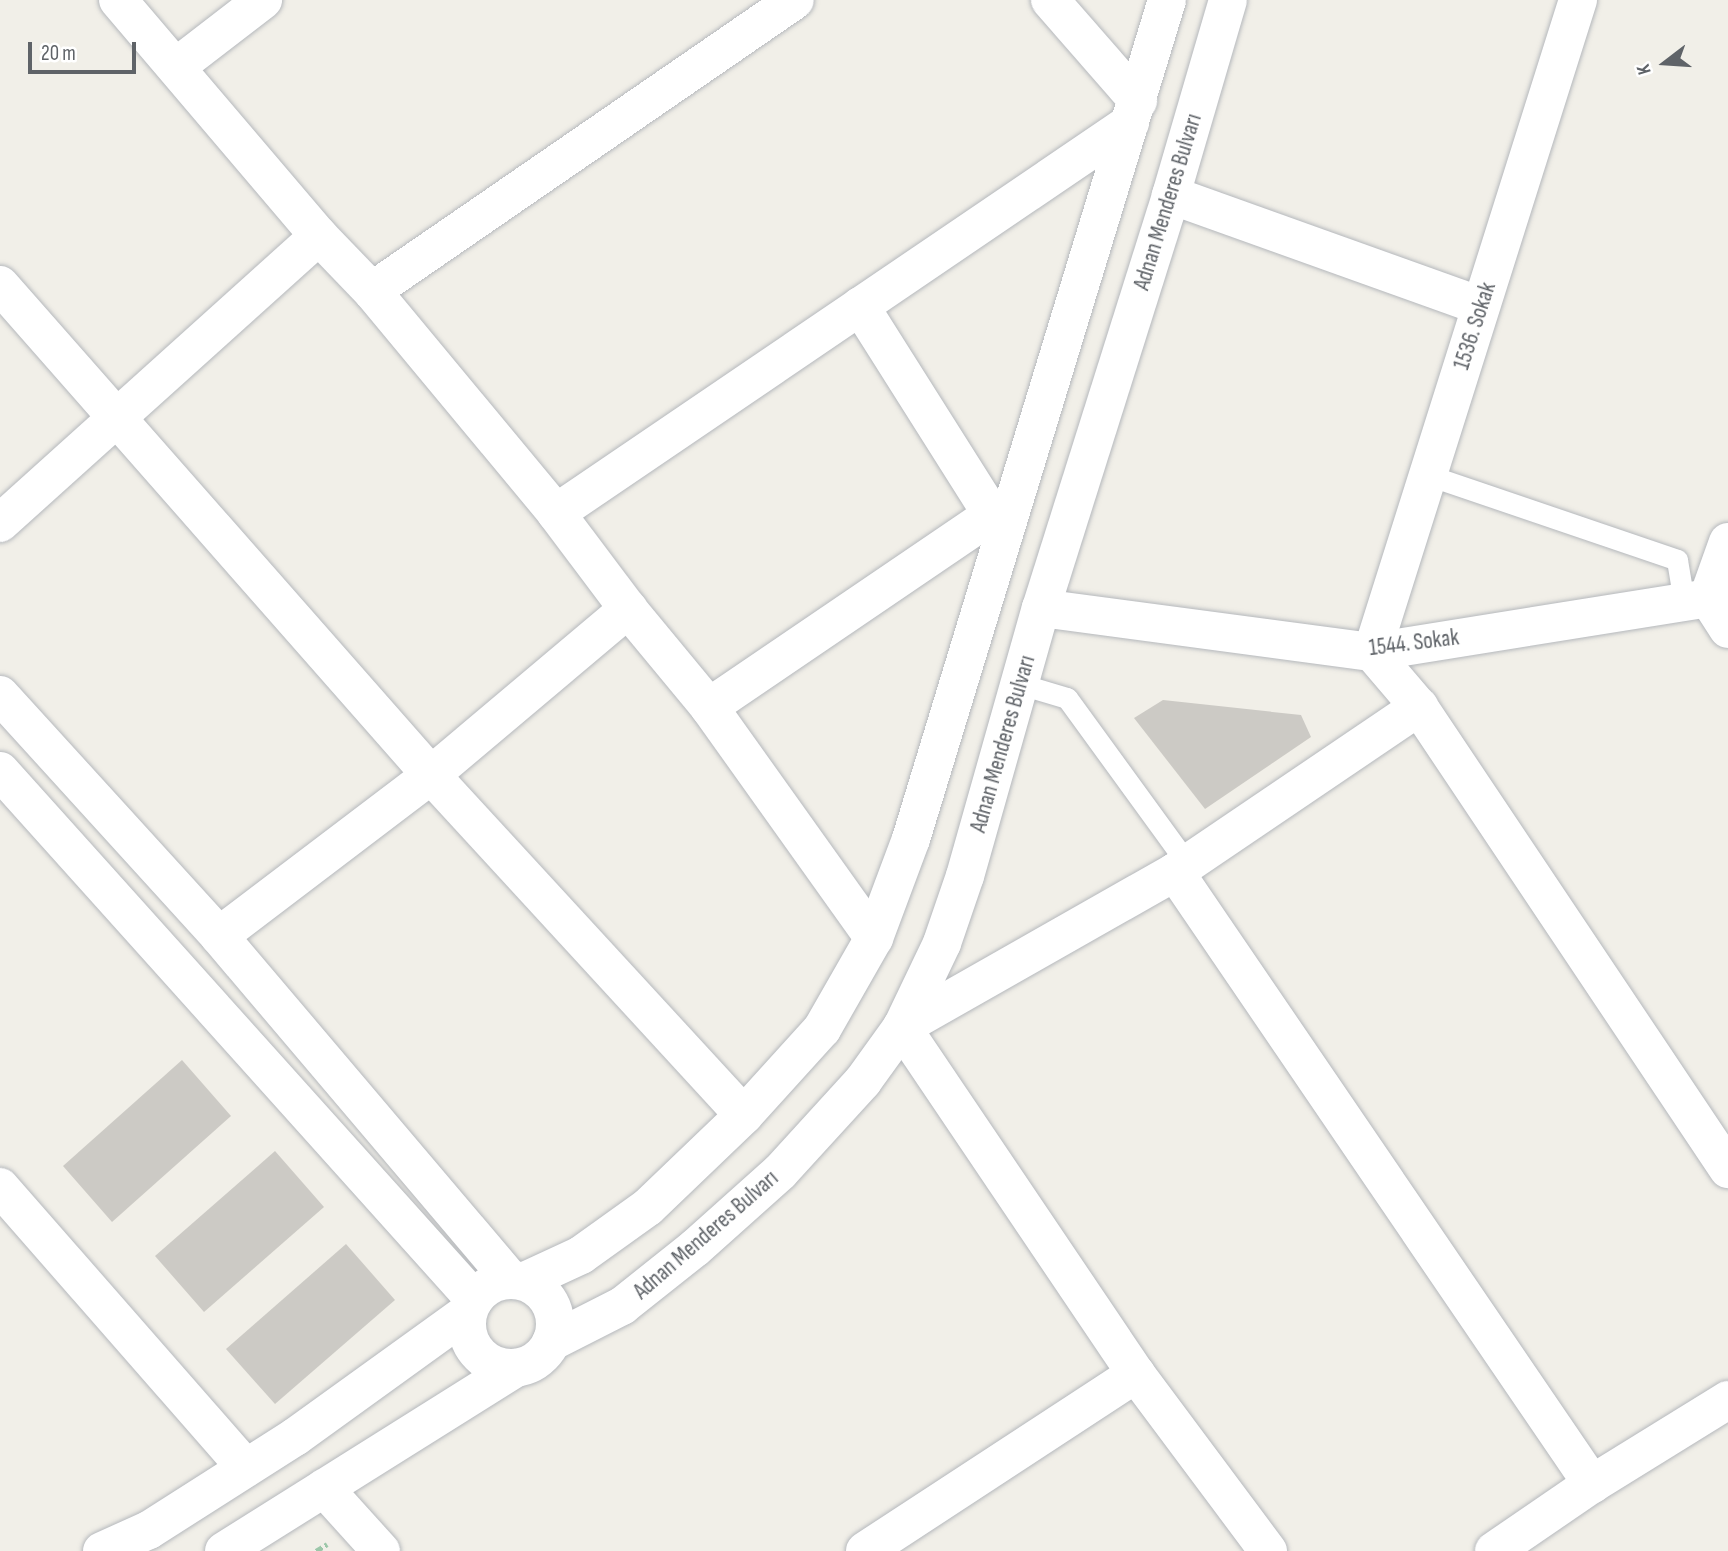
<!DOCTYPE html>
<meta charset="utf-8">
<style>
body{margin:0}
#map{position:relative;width:1728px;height:1551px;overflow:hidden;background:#f1efe8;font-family:"Sofia Sans Condensed",sans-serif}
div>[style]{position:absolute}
.building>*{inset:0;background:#cccac5}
.path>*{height:4.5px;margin-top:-2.25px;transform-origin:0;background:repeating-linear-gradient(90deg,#9cc7a9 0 7px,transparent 0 10.5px)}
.roads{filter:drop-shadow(0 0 2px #b5b8bc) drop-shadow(0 0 2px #b5b8bc)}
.service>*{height:21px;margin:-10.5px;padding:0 10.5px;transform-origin:10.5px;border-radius:10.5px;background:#fff}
.minor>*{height:38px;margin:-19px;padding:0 19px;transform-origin:19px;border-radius:19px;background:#fff}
.secondary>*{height:38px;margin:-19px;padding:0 19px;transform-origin:19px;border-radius:19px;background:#fff}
.secondary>.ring{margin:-19px;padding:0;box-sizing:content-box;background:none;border:38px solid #fff;border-radius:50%}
span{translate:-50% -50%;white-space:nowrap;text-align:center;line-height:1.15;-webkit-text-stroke:5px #fff;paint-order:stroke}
.street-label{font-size:23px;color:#5f6368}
.north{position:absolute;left:1630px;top:28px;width:70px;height:70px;-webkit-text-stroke:5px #fff;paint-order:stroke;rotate:253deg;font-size:19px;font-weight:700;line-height:28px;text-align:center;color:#5f6368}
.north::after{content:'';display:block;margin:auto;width:24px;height:32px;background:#5f6368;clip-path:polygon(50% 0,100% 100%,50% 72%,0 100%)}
.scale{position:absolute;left:28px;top:42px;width:108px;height:32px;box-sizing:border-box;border:4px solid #5f6368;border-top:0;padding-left:9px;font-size:21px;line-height:24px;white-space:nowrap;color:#5f6368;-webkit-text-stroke:5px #fff;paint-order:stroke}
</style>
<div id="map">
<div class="building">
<div style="clip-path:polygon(1163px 700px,1301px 715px,1311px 737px,1205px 809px,1134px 718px)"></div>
<div style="clip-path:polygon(182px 1060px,231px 1116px,112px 1222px,63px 1166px)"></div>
<div style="clip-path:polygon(275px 1151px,324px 1207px,204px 1312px,155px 1256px)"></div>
<div style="clip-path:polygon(346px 1244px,395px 1300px,275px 1404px,226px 1349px)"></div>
</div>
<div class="path">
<div style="left:316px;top:1551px;width:13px;rotate:-32deg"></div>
</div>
<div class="roads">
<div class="service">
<div style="left:1428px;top:475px;width:263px;rotate:18.8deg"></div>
<div style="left:1677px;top:560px;width:43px;rotate:80.5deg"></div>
<div style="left:1020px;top:684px;width:49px;rotate:16.6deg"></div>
<div style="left:1067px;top:698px;width:204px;rotate:54deg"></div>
</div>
<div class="minor">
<div style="left:118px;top:0;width:310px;rotate:49.6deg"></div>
<div style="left:319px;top:236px;width:76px;rotate:46.1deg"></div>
<div style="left:372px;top:291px;width:288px;rotate:50.3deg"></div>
<div style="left:556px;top:513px;width:120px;rotate:53.1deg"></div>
<div style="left:628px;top:609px;width:127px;rotate:50.4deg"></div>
<div style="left:709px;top:707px;width:284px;rotate:54.5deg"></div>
<div style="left:1050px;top:0;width:134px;rotate:48.9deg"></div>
<div style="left:1578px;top:0;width:684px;rotate:107.53deg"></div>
<div style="left:1372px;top:652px;width:72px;rotate:49.5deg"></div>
<div style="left:1419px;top:707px;width:556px;rotate:56.22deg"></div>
<div style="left:176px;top:67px;width:110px;rotate:-37.6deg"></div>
<div style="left:1171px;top:195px;width:329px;rotate:19.7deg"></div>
<div style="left:0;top:285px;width:653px;rotate:48.67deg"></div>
<div style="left:431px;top:775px;width:462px;rotate:47.4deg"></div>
<div style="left:372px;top:291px;width:513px;rotate:-34.53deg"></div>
<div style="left:860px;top:306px;width:247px;rotate:57.7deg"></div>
<div style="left:556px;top:513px;width:694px;rotate:-34.19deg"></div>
<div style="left:0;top:523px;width:429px;rotate:-42deg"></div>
<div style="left:1728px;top:542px;width:59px;rotate:109.7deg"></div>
<div style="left:1708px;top:598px;width:20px;rotate:-9deg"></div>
<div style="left:1041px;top:608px;width:334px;rotate:7.6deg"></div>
<div style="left:1372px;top:652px;width:340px;rotate:-9.1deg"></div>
<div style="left:1708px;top:598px;width:37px;rotate:57deg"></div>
<div style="left:709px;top:707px;width:342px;rotate:-34.2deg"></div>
<div style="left:992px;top:515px;width:22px;rotate:-27deg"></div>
<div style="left:1175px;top:872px;width:741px;rotate:55.73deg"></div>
<div style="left:219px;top:936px;width:266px;rotate:-37.2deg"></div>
<div style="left:431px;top:775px;width:258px;rotate:-40.1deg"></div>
<div style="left:0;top:1187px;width:373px;rotate:48.8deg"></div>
<div style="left:324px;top:1488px;width:85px;rotate:47.9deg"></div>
<div style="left:865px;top:1551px;width:324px;rotate:-33.2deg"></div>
<div style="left:1268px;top:1551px;width:221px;rotate:-126.7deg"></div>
<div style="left:1136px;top:1374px;width:419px;rotate:-124deg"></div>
<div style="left:902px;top:1027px;width:314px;rotate:-29.6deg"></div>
<div style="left:1175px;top:872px;width:295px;rotate:-34.1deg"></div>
<div style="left:1494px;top:1551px;width:119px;rotate:-34.4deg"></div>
<div style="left:1592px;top:1484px;width:160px;rotate:-31.7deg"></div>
</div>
<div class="secondary">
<div style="left:0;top:695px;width:326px;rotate:47.7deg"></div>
<div style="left:219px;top:936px;width:450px;rotate:49.7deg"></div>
<div style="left:0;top:771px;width:710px;rotate:48.08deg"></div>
<div class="ring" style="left:467px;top:1280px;width:50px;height:50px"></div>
<div style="left:525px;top:1281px;width:62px;rotate:-24.9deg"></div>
<div style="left:581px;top:1255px;width:82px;rotate:-35.6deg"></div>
<div style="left:648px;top:1207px;width:133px;rotate:-43.8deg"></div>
<div style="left:744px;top:1115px;width:116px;rotate:-47.8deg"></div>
<div style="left:822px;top:1029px;width:105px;rotate:-60.3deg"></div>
<div style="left:874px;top:938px;width:106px;rotate:-69.5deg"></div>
<div style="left:911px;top:839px;width:877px;rotate:-73.03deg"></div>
<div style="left:551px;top:1342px;width:80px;rotate:-26.9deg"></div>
<div style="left:622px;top:1306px;width:93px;rotate:-38.5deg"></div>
<div style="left:695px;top:1248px;width:114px;rotate:-41.8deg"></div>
<div style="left:780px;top:1172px;width:123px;rotate:-47.6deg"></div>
<div style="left:863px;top:1081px;width:67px;rotate:-54.2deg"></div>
<div style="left:902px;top:1027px;width:93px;rotate:-64.5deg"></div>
<div style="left:942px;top:943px;width:71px;rotate:-71.1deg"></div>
<div style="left:965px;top:876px;width:279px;rotate:-74.2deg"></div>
<div style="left:1041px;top:608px;width:433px;rotate:-72.5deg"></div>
<div style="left:1171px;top:195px;width:203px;rotate:-73.7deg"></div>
<div style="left:102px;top:1551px;width:51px;rotate:-24.1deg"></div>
<div style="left:149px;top:1530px;width:173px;rotate:-32.5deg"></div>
<div style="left:295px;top:1437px;width:213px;rotate:-35.8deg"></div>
<div style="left:224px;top:1551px;width:345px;rotate:-32.1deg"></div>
</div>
</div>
<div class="street-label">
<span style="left:1168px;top:202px;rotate:-73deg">Adnan Menderes Bulvarı</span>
<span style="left:1475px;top:326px;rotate:-72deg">1536. Sokak</span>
<span style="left:1414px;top:643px;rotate:-7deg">1544. Sokak</span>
<span style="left:1003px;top:744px;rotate:-74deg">Adnan Menderes Bulvarı</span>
<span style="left:706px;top:1235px;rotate:-41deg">Adnan Menderes Bulvarı</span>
</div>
<div class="north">K</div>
<div class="scale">20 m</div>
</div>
